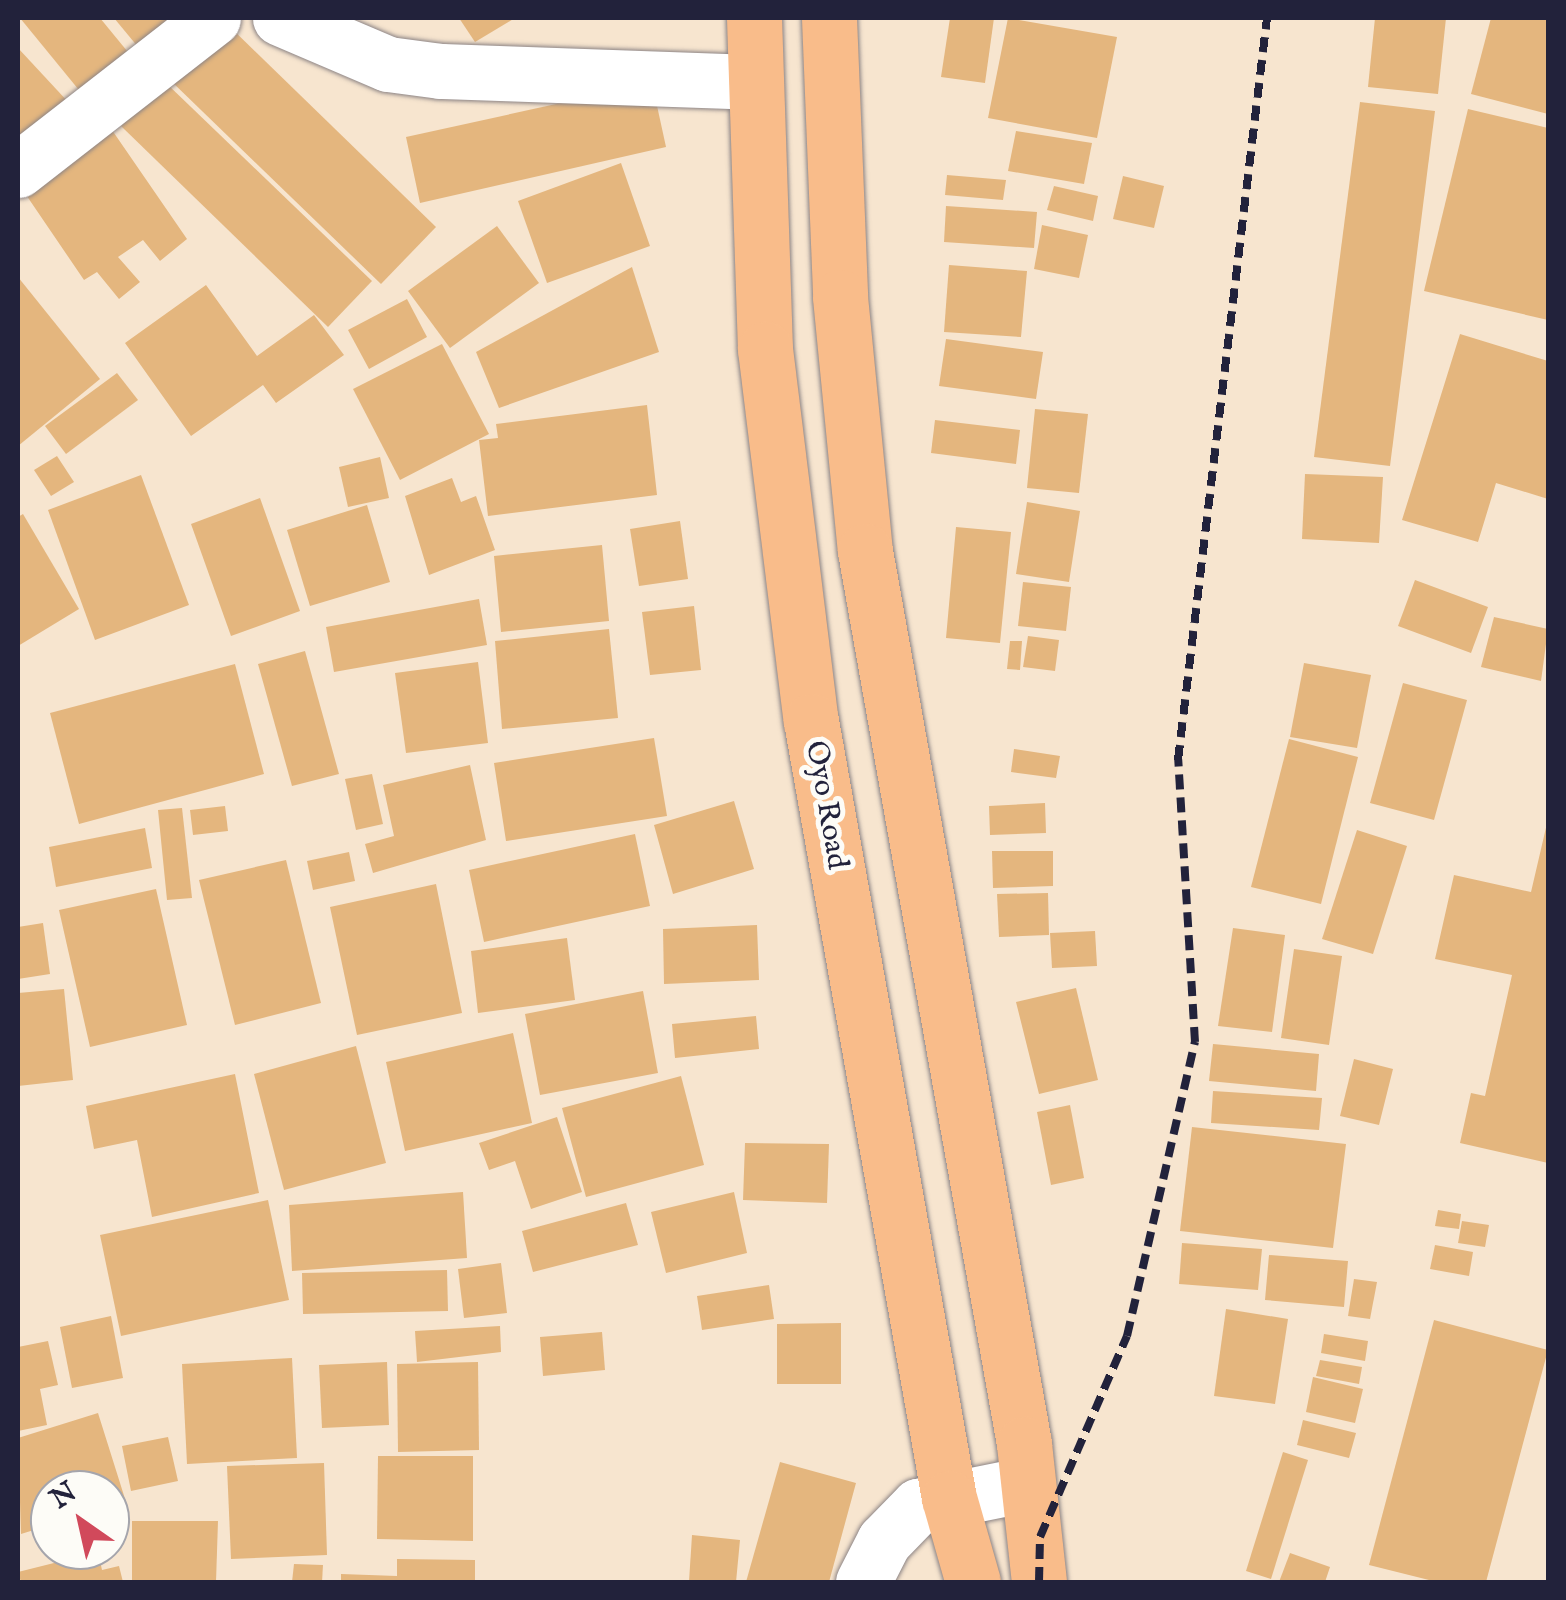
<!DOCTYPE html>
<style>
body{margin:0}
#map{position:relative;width:1566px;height:1600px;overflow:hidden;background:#f7e5cf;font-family:"IM FELL English",serif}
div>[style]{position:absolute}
.building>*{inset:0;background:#e4b67e}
.roads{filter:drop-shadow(0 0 2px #8c8485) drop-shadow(0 0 2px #8c8485)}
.minor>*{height:55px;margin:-27.5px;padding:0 27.5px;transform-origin:27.5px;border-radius:27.5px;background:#fff}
.major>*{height:55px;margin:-27.5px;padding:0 27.5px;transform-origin:27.5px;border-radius:27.5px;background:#f9bc8a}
.rail>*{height:8px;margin-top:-4px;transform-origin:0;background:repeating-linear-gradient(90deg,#22223b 0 15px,transparent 0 23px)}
span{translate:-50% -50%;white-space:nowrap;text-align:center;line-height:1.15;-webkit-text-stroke:10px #fdfcf7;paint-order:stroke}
.street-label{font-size:30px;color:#22223b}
.frame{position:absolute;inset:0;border:20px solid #22223b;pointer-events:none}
.north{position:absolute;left:30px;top:1470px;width:100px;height:100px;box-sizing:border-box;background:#fdfcf7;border:2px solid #a5a5ac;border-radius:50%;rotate:326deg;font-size:28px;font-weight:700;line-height:40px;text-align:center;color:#22223b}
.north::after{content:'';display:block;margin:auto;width:35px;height:45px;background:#d1495b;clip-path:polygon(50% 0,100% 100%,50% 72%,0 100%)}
</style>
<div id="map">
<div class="building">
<div style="clip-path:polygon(20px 18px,100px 18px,132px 57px,83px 95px)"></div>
<div style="clip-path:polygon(114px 18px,186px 18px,143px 53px)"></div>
<div style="clip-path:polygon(459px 18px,515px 18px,475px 42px)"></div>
<div style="clip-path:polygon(950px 18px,994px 18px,985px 83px,941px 77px)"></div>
<div style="clip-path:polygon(1008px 18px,1117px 37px,1097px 138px,988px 118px)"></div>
<div style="clip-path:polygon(1375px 18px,1446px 18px,1438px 94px,1368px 87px)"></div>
<div style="clip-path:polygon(1491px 18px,1548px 18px,1548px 114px,1471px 94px)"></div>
<div style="clip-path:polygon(226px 23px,436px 227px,381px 284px,170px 80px)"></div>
<div style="clip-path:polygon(18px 48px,70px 104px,18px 151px)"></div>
<div style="clip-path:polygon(165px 82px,372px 281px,328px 327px,121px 126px)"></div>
<div style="clip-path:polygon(652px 83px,666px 147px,420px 203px,406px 137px)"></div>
<div style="clip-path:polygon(1360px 102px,1435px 111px,1390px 466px,1314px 457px)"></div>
<div style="clip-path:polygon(1468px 109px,1548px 128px,1548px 320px,1424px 291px)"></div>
<div style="clip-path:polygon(103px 117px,187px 239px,160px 261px,143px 240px,118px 257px,140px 282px,119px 299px,97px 272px,84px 280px,18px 183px)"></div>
<div style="clip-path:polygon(1016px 131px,1092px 143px,1084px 184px,1008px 171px)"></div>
<div style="clip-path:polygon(621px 163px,650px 246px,547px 283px,518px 201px)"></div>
<div style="clip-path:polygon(947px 175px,1006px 180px,1003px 200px,945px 195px)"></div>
<div style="clip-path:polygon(1123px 176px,1164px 186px,1154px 228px,1113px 219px)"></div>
<div style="clip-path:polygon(1054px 186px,1098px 196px,1093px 221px,1047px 210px)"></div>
<div style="clip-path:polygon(946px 206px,1037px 212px,1034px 248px,944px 242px)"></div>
<div style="clip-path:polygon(1042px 225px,1088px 235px,1079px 278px,1034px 269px)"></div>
<div style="clip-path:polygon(497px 226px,539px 283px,450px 348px,408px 291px)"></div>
<div style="clip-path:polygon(949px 265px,1027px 271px,1021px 337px,944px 332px)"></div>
<div style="clip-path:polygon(632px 267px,659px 352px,499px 408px,476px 352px)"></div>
<div style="clip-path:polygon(18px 277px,100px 379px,18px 446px)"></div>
<div style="clip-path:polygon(206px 285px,257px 356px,314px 315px,344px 355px,276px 403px,263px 385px,191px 436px,125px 343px)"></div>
<div style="clip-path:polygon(407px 299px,427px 337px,369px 369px,348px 330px)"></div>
<div style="clip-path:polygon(1460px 334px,1548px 361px,1548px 499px,1496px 483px,1478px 542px,1402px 520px)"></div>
<div style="clip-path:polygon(946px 339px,1043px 352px,1036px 399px,939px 386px)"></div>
<div style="clip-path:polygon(442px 344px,489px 434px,400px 480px,353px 389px)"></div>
<div style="clip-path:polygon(117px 373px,138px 400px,66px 454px,45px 426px)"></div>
<div style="clip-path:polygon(647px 405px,657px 495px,488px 516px,479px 440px,498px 438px,496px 424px)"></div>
<div style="clip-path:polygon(1035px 409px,1088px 414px,1079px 493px,1027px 488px)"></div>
<div style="clip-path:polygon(935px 420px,1020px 430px,1016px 464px,931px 453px)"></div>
<div style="clip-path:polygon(57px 456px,74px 482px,51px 496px,34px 470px)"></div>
<div style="clip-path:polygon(380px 457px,389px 498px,348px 507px,339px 467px)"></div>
<div style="clip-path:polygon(1305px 474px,1383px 477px,1379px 543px,1302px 539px)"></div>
<div style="clip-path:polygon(141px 475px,189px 605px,95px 640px,48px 510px)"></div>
<div style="clip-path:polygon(452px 478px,461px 502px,476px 496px,495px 550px,429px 575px,405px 496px)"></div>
<div style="clip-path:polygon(260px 498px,300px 611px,231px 636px,191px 524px)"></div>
<div style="clip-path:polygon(1027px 502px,1080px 511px,1069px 582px,1016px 574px)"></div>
<div style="clip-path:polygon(367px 505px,390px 582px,310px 606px,287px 530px)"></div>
<div style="clip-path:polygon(23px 514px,79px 609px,18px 646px,18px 517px)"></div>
<div style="clip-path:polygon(680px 521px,688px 579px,639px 586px,630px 529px)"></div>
<div style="clip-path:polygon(956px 527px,1011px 532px,1000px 643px,946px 638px)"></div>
<div style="clip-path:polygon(602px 545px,609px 621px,501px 632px,494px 556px)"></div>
<div style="clip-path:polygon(1415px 580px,1488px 607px,1471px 653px,1398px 626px)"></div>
<div style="clip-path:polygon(1023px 582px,1071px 587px,1066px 631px,1018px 626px)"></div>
<div style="clip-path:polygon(479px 599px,487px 645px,334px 672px,326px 627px)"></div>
<div style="clip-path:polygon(694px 606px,701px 670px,650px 675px,642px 612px)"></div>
<div style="clip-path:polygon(1494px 617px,1548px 629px,1541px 681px,1481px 667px)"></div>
<div style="clip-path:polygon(609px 629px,618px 718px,502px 729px,495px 641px)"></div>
<div style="clip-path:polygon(1028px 636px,1059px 640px,1055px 671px,1023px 667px)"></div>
<div style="clip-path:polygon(1010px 641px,1022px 641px,1020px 670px,1007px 669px)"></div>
<div style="clip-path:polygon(305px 651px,339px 774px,292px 786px,258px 664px)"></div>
<div style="clip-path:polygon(478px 662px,488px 743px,406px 753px,395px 673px)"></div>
<div style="clip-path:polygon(1304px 663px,1371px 675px,1357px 748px,1290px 737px)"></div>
<div style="clip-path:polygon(235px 664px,264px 774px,79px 824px,50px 713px)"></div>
<div style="clip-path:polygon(1403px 683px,1467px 700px,1434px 820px,1370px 803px)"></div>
<div style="clip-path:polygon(654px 738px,667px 816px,506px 841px,494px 763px)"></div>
<div style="clip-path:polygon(1289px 739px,1358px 757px,1321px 904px,1251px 887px)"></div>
<div style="clip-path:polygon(1014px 749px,1060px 756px,1056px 778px,1011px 772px)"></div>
<div style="clip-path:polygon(470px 765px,486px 840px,373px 873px,365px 844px,394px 836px,383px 785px)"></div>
<div style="clip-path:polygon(372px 774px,383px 824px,356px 830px,345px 779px)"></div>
<div style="clip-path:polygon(734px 801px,754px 869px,673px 894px,654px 825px)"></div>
<div style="clip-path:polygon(1045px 803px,1046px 833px,990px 835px,989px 806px)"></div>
<div style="clip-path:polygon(225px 806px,228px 831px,193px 835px,190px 810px)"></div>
<div style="clip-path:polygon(182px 808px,192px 898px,167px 900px,158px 810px)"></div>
<div style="clip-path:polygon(1548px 819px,1548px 1163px,1460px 1143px,1471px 1093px,1485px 1096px,1512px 975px,1435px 959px,1454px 875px,1531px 892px)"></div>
<div style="clip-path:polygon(145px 828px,152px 868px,56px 887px,49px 847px)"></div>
<div style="clip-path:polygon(1357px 830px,1407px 846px,1373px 954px,1322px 939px)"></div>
<div style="clip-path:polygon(635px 834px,650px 906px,484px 942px,469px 870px)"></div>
<div style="clip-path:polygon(992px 851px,1053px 851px,1053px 886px,993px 888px)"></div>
<div style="clip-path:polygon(349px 852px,355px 881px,313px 890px,307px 861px)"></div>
<div style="clip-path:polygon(286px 860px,321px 1003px,235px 1025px,199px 880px)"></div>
<div style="clip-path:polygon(436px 884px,462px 1013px,357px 1035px,330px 907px)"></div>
<div style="clip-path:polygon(156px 889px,187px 1025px,90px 1047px,59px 910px)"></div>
<div style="clip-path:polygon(1048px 893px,1049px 935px,999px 937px,997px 894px)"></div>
<div style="clip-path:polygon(43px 923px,50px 974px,18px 979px,18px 927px)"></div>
<div style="clip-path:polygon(757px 925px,759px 980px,664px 984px,663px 929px)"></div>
<div style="clip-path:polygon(1233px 928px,1285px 935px,1272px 1032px,1218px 1026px)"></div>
<div style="clip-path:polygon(1095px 931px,1097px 966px,1052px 968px,1050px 933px)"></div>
<div style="clip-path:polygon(567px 938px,575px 1000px,478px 1013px,471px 951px)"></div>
<div style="clip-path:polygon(1294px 949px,1342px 956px,1329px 1045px,1281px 1038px)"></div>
<div style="clip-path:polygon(1076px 988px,1098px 1080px,1039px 1094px,1016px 1002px)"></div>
<div style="clip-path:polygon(64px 989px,73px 1080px,18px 1086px,18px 993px)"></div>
<div style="clip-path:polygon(643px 991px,658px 1073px,540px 1095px,525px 1014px)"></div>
<div style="clip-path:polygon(756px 1016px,759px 1049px,675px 1058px,672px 1024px)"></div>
<div style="clip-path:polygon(513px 1033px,532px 1123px,405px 1151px,386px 1062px)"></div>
<div style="clip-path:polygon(1213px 1044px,1319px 1054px,1316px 1091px,1209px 1081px)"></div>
<div style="clip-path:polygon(356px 1046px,386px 1163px,284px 1190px,254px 1074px)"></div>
<div style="clip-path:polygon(1354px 1059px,1393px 1069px,1379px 1125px,1340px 1116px)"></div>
<div style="clip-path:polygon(235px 1074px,259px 1193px,152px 1217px,137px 1140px,94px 1149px,86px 1106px)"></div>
<div style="clip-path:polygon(681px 1076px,704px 1165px,586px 1197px,562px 1108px)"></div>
<div style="clip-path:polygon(1213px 1091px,1322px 1098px,1319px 1130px,1211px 1123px)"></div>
<div style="clip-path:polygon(1070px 1105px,1084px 1178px,1051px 1185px,1037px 1112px)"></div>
<div style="clip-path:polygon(557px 1117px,582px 1192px,531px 1209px,515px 1161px,489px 1170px,479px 1143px)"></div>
<div style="clip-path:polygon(1192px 1127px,1346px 1144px,1333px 1248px,1180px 1231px)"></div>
<div style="clip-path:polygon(745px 1143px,829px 1144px,827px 1203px,743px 1200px)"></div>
<div style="clip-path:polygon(463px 1192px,467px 1258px,292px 1271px,289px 1205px)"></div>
<div style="clip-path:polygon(734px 1192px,747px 1253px,666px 1273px,651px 1212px)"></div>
<div style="clip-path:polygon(268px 1200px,289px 1300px,121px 1336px,100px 1235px)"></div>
<div style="clip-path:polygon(626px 1203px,638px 1245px,533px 1272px,522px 1231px)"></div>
<div style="clip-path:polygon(1438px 1210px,1461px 1214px,1459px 1229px,1435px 1226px)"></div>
<div style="clip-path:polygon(1462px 1221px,1489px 1225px,1485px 1247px,1458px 1243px)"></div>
<div style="clip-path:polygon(1182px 1243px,1262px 1249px,1258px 1290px,1179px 1284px)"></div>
<div style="clip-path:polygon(1435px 1245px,1473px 1252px,1469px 1276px,1430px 1269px)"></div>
<div style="clip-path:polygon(1269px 1255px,1348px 1261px,1344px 1307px,1265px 1300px)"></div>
<div style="clip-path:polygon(501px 1263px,507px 1313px,464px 1318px,458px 1269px)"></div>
<div style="clip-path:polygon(447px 1270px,448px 1311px,303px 1314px,302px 1273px)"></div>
<div style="clip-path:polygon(1354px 1279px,1377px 1282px,1370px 1319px,1348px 1316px)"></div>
<div style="clip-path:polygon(769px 1285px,774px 1319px,702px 1330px,697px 1296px)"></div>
<div style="clip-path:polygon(1226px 1309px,1288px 1319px,1275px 1404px,1214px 1396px)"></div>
<div style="clip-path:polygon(111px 1316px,123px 1378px,72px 1388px,60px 1327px)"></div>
<div style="clip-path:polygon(1434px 1320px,1548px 1350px,1486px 1582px,1437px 1582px,1369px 1565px)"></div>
<div style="clip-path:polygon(841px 1323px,841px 1384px,777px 1384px,777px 1324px)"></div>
<div style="clip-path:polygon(500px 1326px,501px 1352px,417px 1362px,415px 1331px)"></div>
<div style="clip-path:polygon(602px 1332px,605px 1370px,543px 1376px,540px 1337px)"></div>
<div style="clip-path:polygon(1324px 1334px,1368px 1341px,1365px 1361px,1321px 1353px)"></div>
<div style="clip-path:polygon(48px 1341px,58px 1385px,40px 1389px,47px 1425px,18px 1431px,18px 1347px)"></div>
<div style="clip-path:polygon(292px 1358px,297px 1458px,187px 1464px,182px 1364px)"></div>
<div style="clip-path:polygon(1320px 1360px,1362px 1367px,1359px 1384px,1316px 1376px)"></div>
<div style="clip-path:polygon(387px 1362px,389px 1425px,322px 1428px,319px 1365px)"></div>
<div style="clip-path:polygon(478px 1362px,479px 1450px,398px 1452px,397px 1364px)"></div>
<div style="clip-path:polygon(1313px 1377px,1363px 1389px,1355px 1423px,1306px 1412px)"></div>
<div style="clip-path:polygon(98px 1413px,126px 1502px,110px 1507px,110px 1490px,50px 1490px,50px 1525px,21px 1534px,18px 1438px)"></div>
<div style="clip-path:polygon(1303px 1420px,1356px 1433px,1349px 1458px,1297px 1445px)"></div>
<div style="clip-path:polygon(168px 1437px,178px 1481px,131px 1491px,122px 1446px)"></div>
<div style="clip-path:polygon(1283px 1452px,1308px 1460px,1271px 1579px,1246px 1571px)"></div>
<div style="clip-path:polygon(378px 1456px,473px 1456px,473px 1541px,377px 1539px)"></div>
<div style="clip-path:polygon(780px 1462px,856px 1483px,829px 1582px,746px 1582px)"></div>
<div style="clip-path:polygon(324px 1463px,327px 1555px,231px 1559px,227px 1466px)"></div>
<div style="clip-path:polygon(132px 1521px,218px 1521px,216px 1582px,132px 1582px)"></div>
<div style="clip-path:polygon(692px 1535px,740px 1540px,736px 1582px,689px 1582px)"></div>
<div style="clip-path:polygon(98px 1552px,102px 1570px,119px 1566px,123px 1582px,21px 1582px,18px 1572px)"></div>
<div style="clip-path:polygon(1290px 1553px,1330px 1567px,1325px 1582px,1279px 1582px)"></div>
<div style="clip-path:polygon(397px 1559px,475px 1560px,475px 1582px,341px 1582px,341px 1574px,397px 1576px)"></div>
<div style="clip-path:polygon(294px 1564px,323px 1565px,322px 1582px,292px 1582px)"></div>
</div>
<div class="roads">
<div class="minor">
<div style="left:280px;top:18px;width:117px;rotate:23.1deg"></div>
<div style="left:388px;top:64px;width:53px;rotate:7.5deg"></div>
<div style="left:441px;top:71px;width:313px;rotate:2deg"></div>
<div style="left:18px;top:170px;width:247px;rotate:-37.9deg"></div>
<div style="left:863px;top:1582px;width:46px;rotate:-62.9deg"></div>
<div style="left:884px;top:1541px;width:49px;rotate:-45.8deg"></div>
<div style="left:918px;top:1506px;width:111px;rotate:-11.4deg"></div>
</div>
<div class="major">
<div style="left:754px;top:18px;width:331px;rotate:88.1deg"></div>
<div style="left:765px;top:349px;width:375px;rotate:83deg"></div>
<div style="left:811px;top:721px;width:789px;rotate:79.93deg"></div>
<div style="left:949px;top:1498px;width:87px;rotate:74.1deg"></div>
<div style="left:829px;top:18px;width:279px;rotate:87.7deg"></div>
<div style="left:840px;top:297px;width:255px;rotate:84.4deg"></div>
<div style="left:865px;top:551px;width:907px;rotate:79.9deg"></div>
<div style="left:1024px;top:1444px;width:139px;rotate:83.8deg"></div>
</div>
</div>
<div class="rail">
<div style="left:1039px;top:1582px;width:45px;rotate:-88.7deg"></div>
<div style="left:1040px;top:1537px;width:219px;rotate:-66.6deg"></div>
<div style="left:1127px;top:1336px;width:302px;rotate:-77deg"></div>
<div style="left:1195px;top:1042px;width:283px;rotate:-93.4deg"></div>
<div style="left:1178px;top:760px;width:747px;rotate:-83.16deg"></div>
</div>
<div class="street-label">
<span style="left:826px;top:805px;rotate:80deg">Oyo Road</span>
</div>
<div class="frame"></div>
<div class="north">N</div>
</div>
